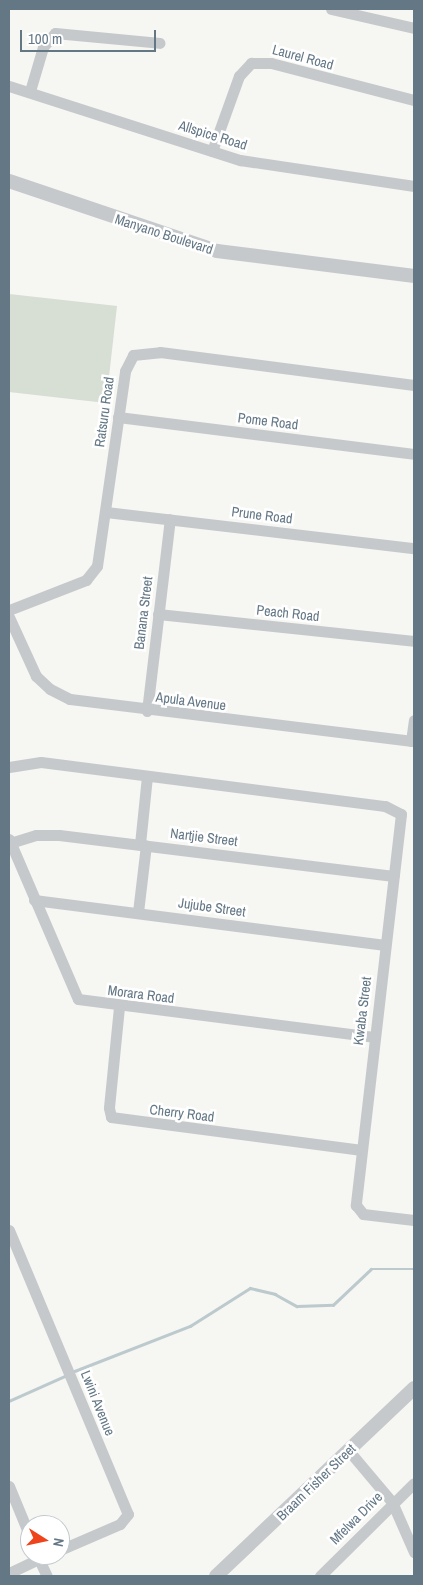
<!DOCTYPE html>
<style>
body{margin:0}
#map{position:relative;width:423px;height:1585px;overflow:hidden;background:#f6f6f2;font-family:"Archivo Narrow",sans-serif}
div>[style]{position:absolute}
.green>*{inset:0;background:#d7ded3}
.stream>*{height:2.5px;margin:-1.25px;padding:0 1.25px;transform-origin:1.25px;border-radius:1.25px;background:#bcc9cd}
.minor>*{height:11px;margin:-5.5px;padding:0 5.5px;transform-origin:5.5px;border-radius:5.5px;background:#c5c9cc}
.tertiary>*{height:14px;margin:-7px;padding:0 7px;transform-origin:7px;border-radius:7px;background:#c5c9cc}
span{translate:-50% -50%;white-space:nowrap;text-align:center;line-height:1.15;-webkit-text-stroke:5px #fff;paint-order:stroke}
.street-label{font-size:14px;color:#637785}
.frame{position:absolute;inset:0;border:10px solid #637785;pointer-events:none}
.north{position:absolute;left:20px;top:1515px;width:50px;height:50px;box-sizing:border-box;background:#fff;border:1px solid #c1c9ce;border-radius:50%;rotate:100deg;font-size:14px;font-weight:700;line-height:20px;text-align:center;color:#637785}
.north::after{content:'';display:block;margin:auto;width:18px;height:22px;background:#ee431b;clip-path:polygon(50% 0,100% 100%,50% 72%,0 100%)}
.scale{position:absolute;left:20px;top:30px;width:136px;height:22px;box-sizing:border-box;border:2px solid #637785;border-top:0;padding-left:6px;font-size:15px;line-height:18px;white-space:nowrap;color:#637785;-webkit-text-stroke:4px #fff;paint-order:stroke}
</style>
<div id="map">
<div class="green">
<div style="clip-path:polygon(9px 294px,117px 306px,106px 403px,9px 392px)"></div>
</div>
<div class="stream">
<div style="left:72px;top:1372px;width:127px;rotate:-21.3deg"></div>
<div style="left:190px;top:1326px;width:71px;rotate:-32.3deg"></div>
<div style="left:250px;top:1288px;width:26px;rotate:13deg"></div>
<div style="left:275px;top:1294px;width:25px;rotate:29deg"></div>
<div style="left:297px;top:1306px;width:36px;rotate:-2deg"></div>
<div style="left:333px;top:1305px;width:52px;rotate:-43.5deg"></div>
<div style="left:371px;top:1269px;width:43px"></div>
<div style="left:9px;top:1401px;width:64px;rotate:-24.1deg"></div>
</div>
<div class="minor">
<div style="left:331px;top:9px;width:85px;rotate:12.9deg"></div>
<div style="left:9px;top:86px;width:243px;rotate:17.8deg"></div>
<div style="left:240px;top:160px;width:176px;rotate:8.5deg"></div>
<div style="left:30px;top:91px;width:46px;rotate:-73.5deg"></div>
<div style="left:43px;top:47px;width:18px;rotate:-49deg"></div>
<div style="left:55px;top:33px;width:105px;rotate:5.4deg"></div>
<div style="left:212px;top:151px;width:80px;rotate:-70.2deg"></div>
<div style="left:239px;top:76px;width:18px;rotate:-47deg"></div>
<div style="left:251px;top:63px;width:20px"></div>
<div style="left:271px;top:63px;width:148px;rotate:14.5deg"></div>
<div style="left:118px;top:417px;width:298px;rotate:7.1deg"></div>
<div style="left:106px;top:512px;width:310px;rotate:6.7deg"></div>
<div style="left:9px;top:610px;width:83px;rotate:-21.3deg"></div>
<div style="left:86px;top:580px;width:18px;rotate:-52deg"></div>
<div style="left:97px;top:566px;width:197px;rotate:-81.8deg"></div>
<div style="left:125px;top:371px;width:18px;rotate:-63deg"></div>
<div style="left:133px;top:355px;width:27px;rotate:-6deg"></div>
<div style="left:160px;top:352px;width:256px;rotate:7.4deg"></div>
<div style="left:158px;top:614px;width:257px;rotate:6deg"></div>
<div style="left:9px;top:617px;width:65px;rotate:65.4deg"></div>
<div style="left:36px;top:676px;width:19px;rotate:43deg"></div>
<div style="left:50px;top:689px;width:22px;rotate:27deg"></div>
<div style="left:70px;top:699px;width:347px;rotate:7deg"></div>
<div style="left:147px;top:711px;width:193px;rotate:-83.2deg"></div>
<div style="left:411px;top:741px;width:21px;rotate:-82deg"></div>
<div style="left:9px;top:767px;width:32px;rotate:-9deg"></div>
<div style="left:41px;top:762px;width:347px;rotate:7.3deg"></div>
<div style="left:385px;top:806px;width:18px;rotate:27deg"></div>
<div style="left:401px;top:814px;width:394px;rotate:96.6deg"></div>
<div style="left:356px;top:1205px;width:11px;rotate:52deg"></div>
<div style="left:363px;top:1214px;width:51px;rotate:6.7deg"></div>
<div style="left:9px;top:839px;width:174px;rotate:66.7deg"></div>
<div style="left:78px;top:999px;width:298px;rotate:7.3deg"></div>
<div style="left:10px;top:843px;width:27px;rotate:-17deg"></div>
<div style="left:36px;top:835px;width:23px"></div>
<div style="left:59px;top:835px;width:337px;rotate:7deg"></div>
<div style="left:140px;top:844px;width:68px;rotate:-84.1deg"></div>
<div style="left:34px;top:900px;width:354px;rotate:7.3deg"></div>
<div style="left:138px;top:912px;width:67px;rotate:-83.2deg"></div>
<div style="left:119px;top:1007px;width:101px;rotate:95.7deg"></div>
<div style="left:109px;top:1108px;width:9px;rotate:77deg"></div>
<div style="left:111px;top:1117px;width:251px;rotate:7.5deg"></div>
<div style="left:9px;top:1230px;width:308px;rotate:67.3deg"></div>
<div style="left:128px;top:1514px;width:13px;rotate:129deg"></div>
<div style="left:120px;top:1524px;width:65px;rotate:156.6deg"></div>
<div style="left:349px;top:1451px;width:67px;rotate:49.9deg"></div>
<div style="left:392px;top:1502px;width:55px;rotate:66.3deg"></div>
<div style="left:9px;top:1486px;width:55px;rotate:67.6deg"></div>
<div style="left:37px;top:1555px;width:23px;rotate:65deg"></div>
<div style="left:9px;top:1573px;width:42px;rotate:-25.3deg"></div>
<div style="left:320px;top:1576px;width:132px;rotate:-44.7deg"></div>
</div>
<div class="tertiary">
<div style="left:9px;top:181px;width:219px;rotate:18.6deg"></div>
<div style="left:217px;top:251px;width:199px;rotate:7.2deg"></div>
<div style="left:216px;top:1576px;width:273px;rotate:-43.5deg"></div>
</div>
<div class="street-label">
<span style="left:303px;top:57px;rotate:15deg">Laurel Road</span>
<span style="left:213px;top:135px;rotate:17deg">Allspice Road</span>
<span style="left:164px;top:234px;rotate:18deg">Manyano Boulevard</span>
<span style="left:104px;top:412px;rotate:-82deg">Ratsuru Road</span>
<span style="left:268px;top:421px;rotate:7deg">Pome Road</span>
<span style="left:262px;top:515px;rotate:7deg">Prune Road</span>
<span style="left:143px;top:613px;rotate:-83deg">Banana Street</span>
<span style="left:288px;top:613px;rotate:6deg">Peach Road</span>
<span style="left:191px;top:701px;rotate:7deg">Apula Avenue</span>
<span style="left:204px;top:837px;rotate:7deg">Nartjie Street</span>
<span style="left:212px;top:907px;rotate:8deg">Jujube Street</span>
<span style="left:141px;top:994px;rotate:7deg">Morara Road</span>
<span style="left:362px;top:1011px;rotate:-83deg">Kwaba Street</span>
<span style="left:182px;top:1113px;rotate:7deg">Cherry Road</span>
<span style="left:98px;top:1403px;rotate:68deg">Lwini Avenue</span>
<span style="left:316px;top:1482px;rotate:-44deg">Braam Fisher Street</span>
<span style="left:356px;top:1518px;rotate:-45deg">Mfelwa Drive</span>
</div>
<div class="frame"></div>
<div class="north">N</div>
<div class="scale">100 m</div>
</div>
